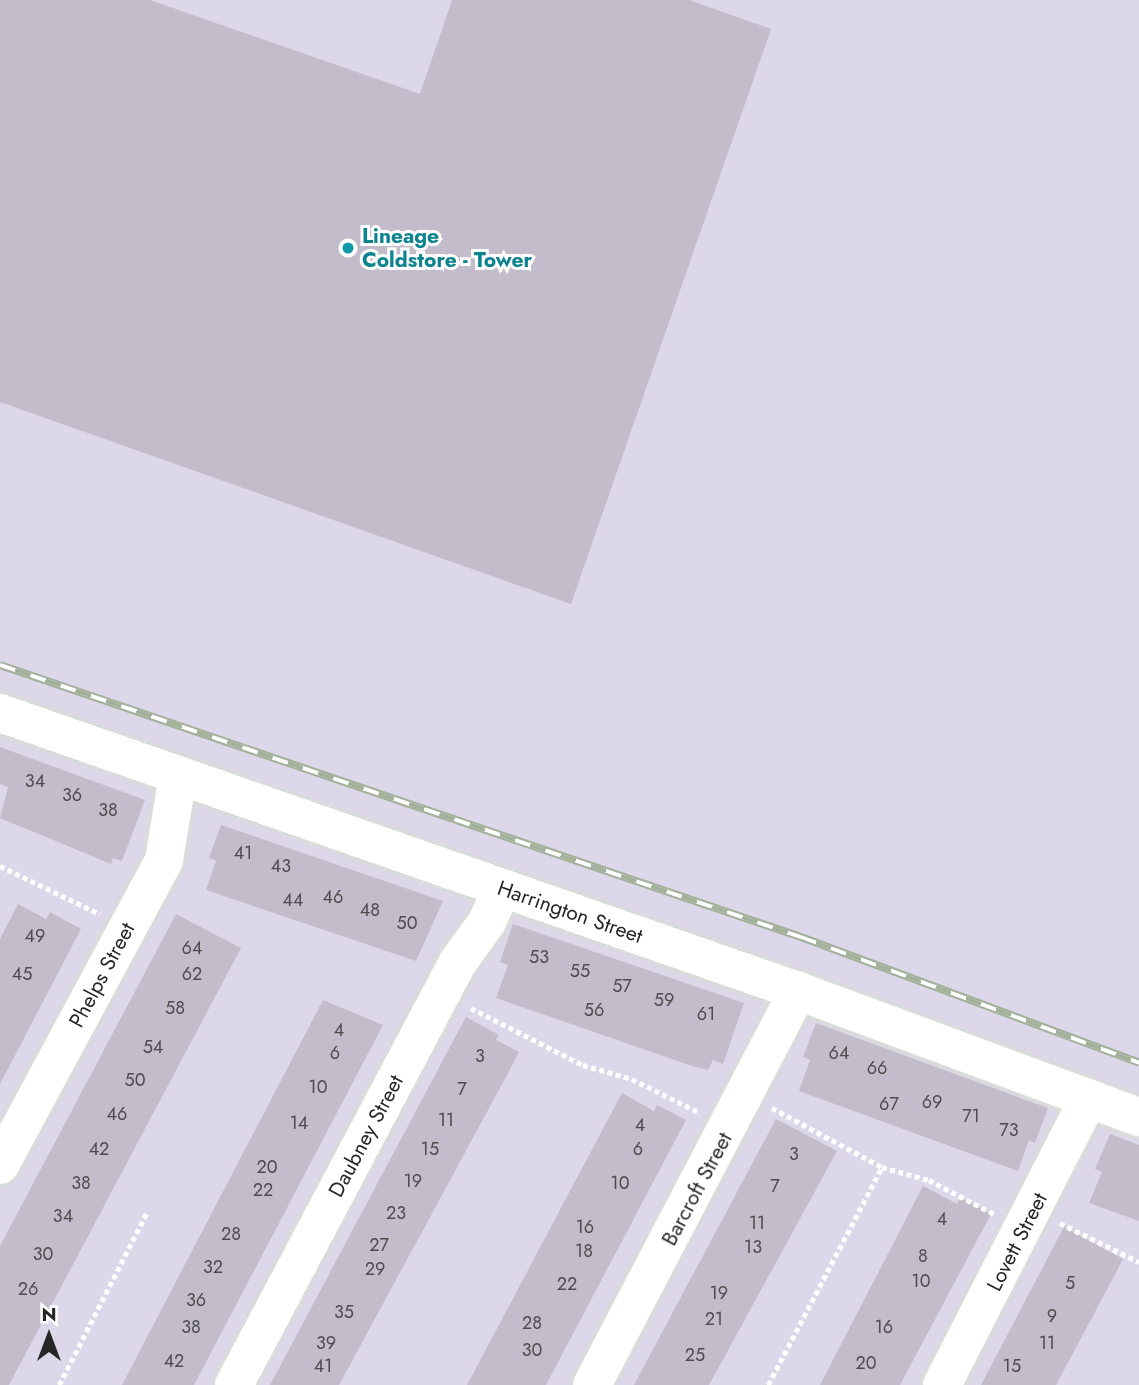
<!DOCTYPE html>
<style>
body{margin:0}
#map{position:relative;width:1139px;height:1385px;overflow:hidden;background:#ddd7ea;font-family:Jost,sans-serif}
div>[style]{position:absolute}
.building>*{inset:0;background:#c2bccb}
.path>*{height:4.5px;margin-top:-2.25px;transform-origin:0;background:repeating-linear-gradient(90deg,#fff 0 5px,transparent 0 8.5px)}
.roads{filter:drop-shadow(0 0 2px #d5e0cd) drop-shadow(0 0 2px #d5e0cd)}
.minor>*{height:38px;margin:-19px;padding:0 19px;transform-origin:19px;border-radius:19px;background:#fff}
.rail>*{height:8px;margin-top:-4px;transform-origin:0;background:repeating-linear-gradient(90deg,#fff 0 16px,#a3b19a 0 32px);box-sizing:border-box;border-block:2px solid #a3b19a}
.dots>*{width:19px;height:19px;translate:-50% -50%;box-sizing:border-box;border:4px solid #fff;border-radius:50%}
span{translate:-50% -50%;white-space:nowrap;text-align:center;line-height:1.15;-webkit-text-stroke:6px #fff;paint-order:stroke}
.number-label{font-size:18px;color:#4d4c4f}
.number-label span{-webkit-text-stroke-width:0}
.culture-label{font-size:21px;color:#0d838f;font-weight:700}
.left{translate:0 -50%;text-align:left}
.street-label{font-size:21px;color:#262626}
.north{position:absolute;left:14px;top:1301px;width:70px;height:70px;-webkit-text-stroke:5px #fff;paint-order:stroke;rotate:0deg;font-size:19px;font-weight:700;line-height:28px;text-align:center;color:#262626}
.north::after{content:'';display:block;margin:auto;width:24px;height:32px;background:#262626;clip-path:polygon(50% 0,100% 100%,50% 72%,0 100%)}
</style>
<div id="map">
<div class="building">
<div style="clip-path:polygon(0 0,150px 0,420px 94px,452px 0,689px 0,771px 29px,571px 604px,0 402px)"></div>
<div style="clip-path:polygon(0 747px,145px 800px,122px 861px,113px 858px,111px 864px,0 818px,8px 787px,0 784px)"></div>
<div style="clip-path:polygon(221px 825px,443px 901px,416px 961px,206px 890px,216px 861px,209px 858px)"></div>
<div style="clip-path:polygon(18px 904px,46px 919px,50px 912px,81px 929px,0 1084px,0 939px)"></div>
<div style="clip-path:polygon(176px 914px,241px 948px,9px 1385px,0 1385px,0 1246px)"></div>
<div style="clip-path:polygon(513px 924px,744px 1003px,723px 1064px,713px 1060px,708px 1070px,692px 1066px,496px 998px,508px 965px,500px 962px)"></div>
<div style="clip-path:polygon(323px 1000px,383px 1025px,194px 1385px,122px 1385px)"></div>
<div style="clip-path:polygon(466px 1017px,499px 1035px,496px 1040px,519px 1052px,507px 1075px,339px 1385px,270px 1385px)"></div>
<div style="clip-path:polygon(816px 1023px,1048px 1108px,1035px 1143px,1029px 1140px,1018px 1171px,799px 1091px,810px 1060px,803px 1057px)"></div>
<div style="clip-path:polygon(622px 1093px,654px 1111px,657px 1105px,686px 1120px,668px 1154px,546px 1385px,467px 1385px)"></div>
<div style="clip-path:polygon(776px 1119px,837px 1151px,709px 1385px,634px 1385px)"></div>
<div style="clip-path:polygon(1110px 1134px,1139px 1145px,1139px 1221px,1089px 1203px,1102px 1172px,1095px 1169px)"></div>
<div style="clip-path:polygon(923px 1186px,957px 1204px,960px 1198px,991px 1214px,900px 1385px,820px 1385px)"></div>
<div style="clip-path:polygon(1064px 1227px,1123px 1259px,1111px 1282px,1056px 1385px,981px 1385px)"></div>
</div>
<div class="path">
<div style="left:0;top:866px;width:111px;rotate:25.6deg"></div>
<div style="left:471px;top:1008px;width:126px;rotate:27deg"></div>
<div style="left:583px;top:1065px;width:51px;rotate:15.9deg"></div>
<div style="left:632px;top:1079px;width:74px;rotate:26.6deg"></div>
<div style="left:772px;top:1108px;width:125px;rotate:28.2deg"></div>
<div style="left:882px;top:1167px;width:49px;rotate:15.5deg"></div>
<div style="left:929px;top:1180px;width:73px;rotate:27.6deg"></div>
<div style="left:1060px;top:1223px;width:88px;rotate:26.3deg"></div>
<div style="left:59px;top:1385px;width:194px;rotate:-63deg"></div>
<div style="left:768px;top:1385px;width:246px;rotate:-62.4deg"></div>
</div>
<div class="roads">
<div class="minor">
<div style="left:0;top:713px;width:845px;rotate:19.21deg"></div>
<div style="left:798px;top:991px;width:364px;rotate:20.3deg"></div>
<div style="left:0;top:1165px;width:346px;rotate:-61.7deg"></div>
<div style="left:164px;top:860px;width:86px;rotate:-80.6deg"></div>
<div style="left:234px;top:1385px;width:479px;rotate:-62.1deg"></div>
<div style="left:458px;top:962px;width:49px;rotate:-54.1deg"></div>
<div style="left:487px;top:922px;width:36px;rotate:-66deg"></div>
<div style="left:592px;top:1385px;width:445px;rotate:-62.4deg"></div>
<div style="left:942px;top:1385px;width:322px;rotate:-62.9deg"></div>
</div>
</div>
<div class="rail">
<div style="left:0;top:665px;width:846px;rotate:18.76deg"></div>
<div style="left:801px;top:937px;width:361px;rotate:20.4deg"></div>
</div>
<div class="dots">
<div style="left:348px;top:248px;background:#0f9aa8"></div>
</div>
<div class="number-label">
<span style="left:35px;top:781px">34</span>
<span style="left:72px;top:795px">36</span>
<span style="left:108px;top:810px">38</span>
<span style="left:243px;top:853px">41</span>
<span style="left:281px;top:866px">43</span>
<span style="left:333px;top:897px">46</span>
<span style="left:293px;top:900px">44</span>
<span style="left:370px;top:910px">48</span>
<span style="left:407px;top:923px">50</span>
<span style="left:35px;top:936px">49</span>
<span style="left:192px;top:948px">64</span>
<span style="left:539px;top:957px">53</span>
<span style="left:580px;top:971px">55</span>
<span style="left:22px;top:974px">45</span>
<span style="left:192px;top:974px">62</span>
<span style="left:622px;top:986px">57</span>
<span style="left:664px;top:1000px">59</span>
<span style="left:175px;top:1008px">58</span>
<span style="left:594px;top:1010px">56</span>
<span style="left:706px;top:1014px">61</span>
<span style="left:339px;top:1030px">4</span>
<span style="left:153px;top:1047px">54</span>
<span style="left:335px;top:1053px">6</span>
<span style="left:839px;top:1053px">64</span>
<span style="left:480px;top:1056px">3</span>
<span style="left:877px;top:1068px">66</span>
<span style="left:135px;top:1080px">50</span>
<span style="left:318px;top:1087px">10</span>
<span style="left:462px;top:1089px">7</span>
<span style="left:932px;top:1102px">69</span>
<span style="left:889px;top:1104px">67</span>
<span style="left:117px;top:1114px">46</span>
<span style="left:971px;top:1116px">71</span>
<span style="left:446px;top:1120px">11</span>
<span style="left:299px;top:1123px">14</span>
<span style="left:640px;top:1125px">4</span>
<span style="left:1009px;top:1130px">73</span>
<span style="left:99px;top:1149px">42</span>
<span style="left:430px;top:1149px">15</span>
<span style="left:638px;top:1149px">6</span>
<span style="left:794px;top:1154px">3</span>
<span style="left:267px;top:1167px">20</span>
<span style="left:413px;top:1181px">19</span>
<span style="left:81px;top:1183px">38</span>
<span style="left:620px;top:1183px">10</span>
<span style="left:775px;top:1186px">7</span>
<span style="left:263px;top:1190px">22</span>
<span style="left:396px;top:1213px">23</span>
<span style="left:63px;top:1216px">34</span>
<span style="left:942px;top:1219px">4</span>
<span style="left:757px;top:1223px">11</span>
<span style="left:585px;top:1227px">16</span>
<span style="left:231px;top:1234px">28</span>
<span style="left:379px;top:1245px">27</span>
<span style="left:753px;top:1247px">13</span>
<span style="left:584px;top:1251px">18</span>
<span style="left:43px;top:1254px">30</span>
<span style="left:923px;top:1256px">8</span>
<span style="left:213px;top:1267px">32</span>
<span style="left:375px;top:1269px">29</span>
<span style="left:921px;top:1281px">10</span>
<span style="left:1070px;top:1283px">5</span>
<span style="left:567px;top:1284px">22</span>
<span style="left:28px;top:1289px">26</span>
<span style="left:719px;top:1293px">19</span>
<span style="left:196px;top:1300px">36</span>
<span style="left:344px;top:1312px">35</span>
<span style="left:1052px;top:1316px">9</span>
<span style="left:714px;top:1319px">21</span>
<span style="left:532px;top:1323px">28</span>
<span style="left:191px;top:1327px">38</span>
<span style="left:884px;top:1327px">16</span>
<span style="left:326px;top:1343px">39</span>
<span style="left:1047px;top:1343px">11</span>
<span style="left:532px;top:1350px">30</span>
<span style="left:695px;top:1355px">25</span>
<span style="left:174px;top:1361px">42</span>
<span style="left:866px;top:1363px">20</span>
<span style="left:323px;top:1366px">41</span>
<span style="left:1012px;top:1366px">15</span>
</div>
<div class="culture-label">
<span class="left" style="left:362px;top:248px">Lineage<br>Coldstore - Tower</span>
</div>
<div class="street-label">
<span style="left:570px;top:912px;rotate:19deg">Harrington Street</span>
<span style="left:102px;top:975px;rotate:-62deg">Phelps Street</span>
<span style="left:366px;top:1136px;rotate:-62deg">Daubney Street</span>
<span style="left:697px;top:1189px;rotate:-62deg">Barcroft Street</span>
<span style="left:1017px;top:1242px;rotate:-63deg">Lovett Street</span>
</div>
<div class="north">N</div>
</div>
